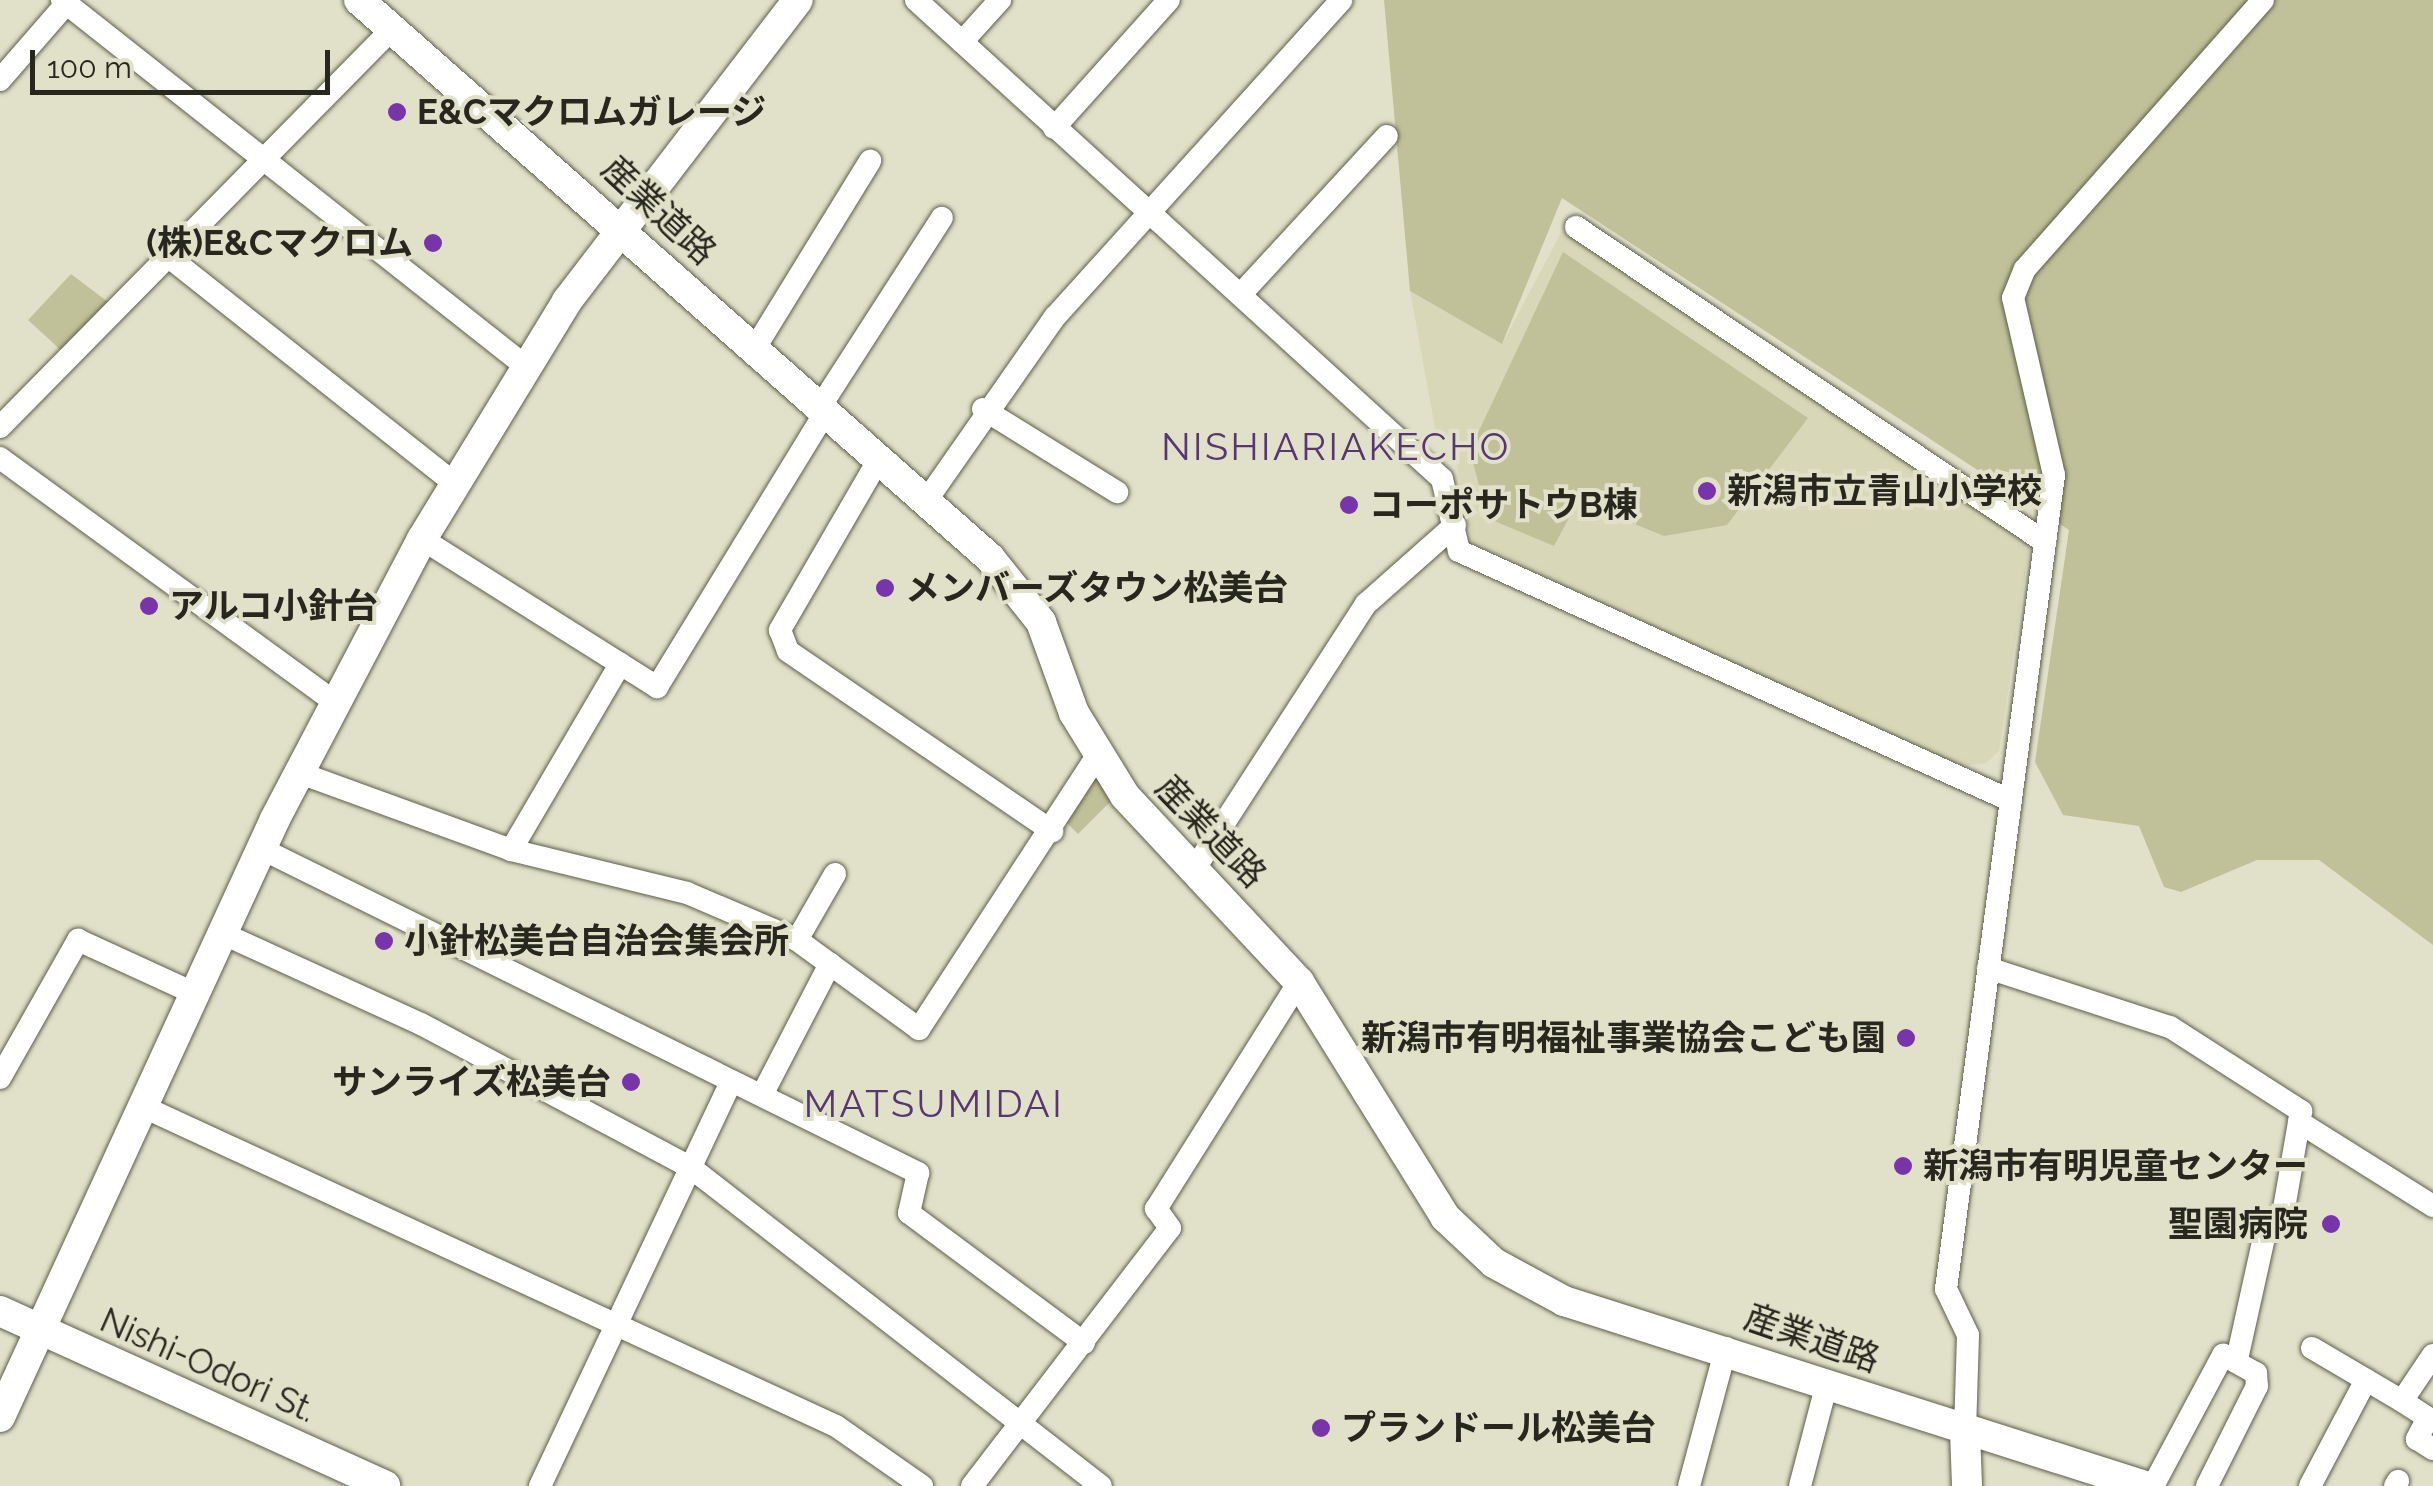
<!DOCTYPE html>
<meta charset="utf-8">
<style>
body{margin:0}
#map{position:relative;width:2433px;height:1486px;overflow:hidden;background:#e1e1ca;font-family:Raleway,"Noto Sans JP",sans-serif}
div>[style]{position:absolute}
.built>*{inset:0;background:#d8d8b9}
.green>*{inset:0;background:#c0c099}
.roads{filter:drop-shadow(0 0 2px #5e5e4a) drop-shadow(0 0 2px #5e5e4a)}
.minor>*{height:22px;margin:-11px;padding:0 11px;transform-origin:11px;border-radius:11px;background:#fff}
.tertiary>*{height:30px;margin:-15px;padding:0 15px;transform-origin:15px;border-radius:15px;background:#fff}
.dots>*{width:28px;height:28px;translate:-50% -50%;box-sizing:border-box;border:5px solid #e1e1ca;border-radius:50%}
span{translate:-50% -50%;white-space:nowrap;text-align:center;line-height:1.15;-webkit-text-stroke:8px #e1e1ca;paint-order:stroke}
.poi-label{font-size:35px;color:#27271e;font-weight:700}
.left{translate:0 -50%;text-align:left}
.right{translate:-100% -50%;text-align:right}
.street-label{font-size:35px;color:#27271e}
.neighbourhood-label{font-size:38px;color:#563771;letter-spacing:2.5px}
.scale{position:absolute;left:30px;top:50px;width:300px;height:45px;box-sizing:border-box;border:5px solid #27271e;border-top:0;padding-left:12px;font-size:30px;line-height:35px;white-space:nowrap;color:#27271e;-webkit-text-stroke:8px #e1e1ca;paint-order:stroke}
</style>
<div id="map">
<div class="built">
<div style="clip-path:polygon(1562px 231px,2030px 543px,1999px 751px,1986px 763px,1960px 766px,1472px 543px,1451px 436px,1437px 439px,1410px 291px,1502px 344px)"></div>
</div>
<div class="green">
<div style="clip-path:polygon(1384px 0,2433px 0,2433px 945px,2319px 860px,2257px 860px,2181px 892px,2164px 887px,2139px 826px,2063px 815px,2035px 762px,2069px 530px,1562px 198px,1502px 344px,1410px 291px)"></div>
<div style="clip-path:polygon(1563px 252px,1808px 418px,1727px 525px,1664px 536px,1578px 501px,1554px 546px,1487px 518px,1470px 450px)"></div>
<div style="clip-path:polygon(71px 274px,108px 302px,64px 353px,28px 320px)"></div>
<div style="clip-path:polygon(1098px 774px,1117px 795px,1078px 834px,1064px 820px)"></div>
</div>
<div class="roads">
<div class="minor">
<div style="left:62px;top:0;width:589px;rotate:38.31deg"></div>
<div style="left:916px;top:0;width:711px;rotate:42.32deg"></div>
<div style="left:1442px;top:479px;width:74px;rotate:76.7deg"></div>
<div style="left:1459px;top:551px;width:599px;rotate:24.34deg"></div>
<div style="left:962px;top:42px;width:57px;rotate:-47.9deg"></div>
<div style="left:0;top:80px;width:101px;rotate:-49deg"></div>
<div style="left:1054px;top:128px;width:172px;rotate:-48.1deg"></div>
<div style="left:1576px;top:227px;width:565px;rotate:33.89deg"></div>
<div style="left:165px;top:254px;width:369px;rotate:38.4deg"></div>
<div style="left:1241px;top:294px;width:215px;rotate:-47.3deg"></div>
<div style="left:755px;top:348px;width:220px;rotate:-58.4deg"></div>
<div style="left:820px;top:407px;width:225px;rotate:-57.2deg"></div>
<div style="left:983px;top:409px;width:158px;rotate:31.8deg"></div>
<div style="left:0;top:427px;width:561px;rotate:-45.43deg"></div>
<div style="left:0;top:458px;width:417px;rotate:36.1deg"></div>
<div style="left:879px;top:459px;width:198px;rotate:120.1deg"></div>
<div style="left:780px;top:630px;width:22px;rotate:69deg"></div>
<div style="left:788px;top:651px;width:320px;rotate:34.3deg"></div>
<div style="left:926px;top:501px;width:225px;rotate:-55deg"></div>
<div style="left:1055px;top:317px;width:427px;rotate:-47.9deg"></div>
<div style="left:422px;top:539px;width:278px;rotate:32.2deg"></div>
<div style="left:657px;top:687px;width:324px;rotate:-58.5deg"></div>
<div style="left:300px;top:773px;width:225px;rotate:20deg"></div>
<div style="left:511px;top:850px;width:181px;rotate:13.7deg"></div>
<div style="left:687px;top:893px;width:120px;rotate:23.1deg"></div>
<div style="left:262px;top:849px;width:732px;rotate:26.28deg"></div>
<div style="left:918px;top:1173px;width:41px;rotate:102.7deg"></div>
<div style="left:909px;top:1213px;width:218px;rotate:36.6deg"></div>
<div style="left:511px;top:850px;width:216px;rotate:-59.6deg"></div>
<div style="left:1197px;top:865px;width:311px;rotate:-57.1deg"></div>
<div style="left:1366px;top:604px;width:119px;rotate:-41.6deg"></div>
<div style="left:835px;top:874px;width:76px;rotate:119.9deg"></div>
<div style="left:797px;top:940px;width:151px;rotate:36.1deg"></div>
<div style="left:919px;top:1029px;width:330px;rotate:-56.9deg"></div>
<div style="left:228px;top:936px;width:212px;rotate:24.5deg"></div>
<div style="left:421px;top:1024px;width:305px;rotate:28deg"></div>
<div style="left:690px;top:1167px;width:520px;rotate:37.82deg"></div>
<div style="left:1988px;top:968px;width:191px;rotate:18deg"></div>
<div style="left:2170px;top:1027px;width:156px;rotate:32.7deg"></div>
<div style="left:2301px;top:1111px;width:105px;rotate:99.9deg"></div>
<div style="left:2283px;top:1214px;width:26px;rotate:133deg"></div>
<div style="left:2265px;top:1233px;width:129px;rotate:102.5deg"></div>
<div style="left:0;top:1078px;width:159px;rotate:-60.5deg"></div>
<div style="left:78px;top:940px;width:132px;rotate:24.6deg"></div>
<div style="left:762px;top:1095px;width:148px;rotate:-62.6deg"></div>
<div style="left:148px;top:1109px;width:758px;rotate:24.74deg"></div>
<div style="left:836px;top:1426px;width:105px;rotate:34.9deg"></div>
<div style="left:2299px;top:1122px;width:158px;rotate:32.1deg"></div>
<div style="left:2312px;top:1348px;width:104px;rotate:30.5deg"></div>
<div style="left:2433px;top:1355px;width:55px;rotate:124deg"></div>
<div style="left:2402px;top:1401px;width:31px;rotate:33deg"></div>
<div style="left:2428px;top:1418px;width:24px;rotate:118deg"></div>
<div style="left:2417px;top:1439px;width:19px;rotate:32deg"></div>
<div style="left:1965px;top:1431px;width:96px;rotate:-88.2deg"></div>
<div style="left:1968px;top:1335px;width:51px;rotate:-115.6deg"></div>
<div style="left:1946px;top:1289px;width:821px;rotate:-82.44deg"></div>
<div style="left:2054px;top:475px;width:182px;rotate:-103deg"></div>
<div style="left:2013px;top:298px;width:31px;rotate:-68deg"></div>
<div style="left:2025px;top:269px;width:359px;rotate:-48.5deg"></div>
<div style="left:540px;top:1486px;width:447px;rotate:-64.7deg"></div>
<div style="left:972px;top:1486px;width:325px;rotate:-52.5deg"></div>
<div style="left:1170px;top:1228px;width:24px;rotate:-126deg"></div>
<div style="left:1156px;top:1209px;width:268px;rotate:-57.8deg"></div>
<div style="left:1689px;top:1486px;width:143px;rotate:-75deg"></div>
<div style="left:1800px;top:1486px;width:106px;rotate:-75.3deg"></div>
<div style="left:2153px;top:1486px;width:149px;rotate:-61.9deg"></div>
<div style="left:2223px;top:1355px;width:38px;rotate:29deg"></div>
<div style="left:2256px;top:1373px;width:13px;rotate:86deg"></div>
<div style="left:2257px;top:1386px;width:112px;rotate:116.6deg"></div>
<div style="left:2310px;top:1486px;width:120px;rotate:-62.2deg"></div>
<div style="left:2395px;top:1486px;width:6px;rotate:-59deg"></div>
</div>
<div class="tertiary">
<div style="left:359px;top:0;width:842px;rotate:41.49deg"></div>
<div style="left:990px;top:558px;width:82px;rotate:51.4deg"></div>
<div style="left:1041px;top:622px;width:97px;rotate:70.1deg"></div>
<div style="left:1074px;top:713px;width:97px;rotate:58.4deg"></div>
<div style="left:1125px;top:796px;width:255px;rotate:46.9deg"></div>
<div style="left:1299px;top:982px;width:277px;rotate:58.1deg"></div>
<div style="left:1445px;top:1217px;width:67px;rotate:43.2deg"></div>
<div style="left:1494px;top:1263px;width:80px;rotate:28.5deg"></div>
<div style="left:1564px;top:1301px;width:610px;rotate:17.66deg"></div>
<div style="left:0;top:1311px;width:423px;rotate:24.4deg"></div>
<div style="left:0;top:1417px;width:658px;rotate:-65.3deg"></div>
<div style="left:275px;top:819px;width:316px;rotate:-62.3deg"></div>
<div style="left:422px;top:539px;width:279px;rotate:-58.6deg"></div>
<div style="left:567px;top:301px;width:379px;rotate:-52.5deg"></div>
<div style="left:1965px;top:1431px;width:55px;rotate:87.9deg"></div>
</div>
</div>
<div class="dots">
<div style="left:397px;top:112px;background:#7835aa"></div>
<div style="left:433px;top:243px;background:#7835aa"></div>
<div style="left:1707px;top:491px;background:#7835aa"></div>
<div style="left:1349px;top:505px;background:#7835aa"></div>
<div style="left:885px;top:588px;background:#7835aa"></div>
<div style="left:149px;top:606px;background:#7835aa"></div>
<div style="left:384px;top:941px;background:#7835aa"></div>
<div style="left:1906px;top:1038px;background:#7835aa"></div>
<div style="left:631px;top:1082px;background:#7835aa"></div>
<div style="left:1903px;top:1166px;background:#7835aa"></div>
<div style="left:2331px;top:1224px;background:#7835aa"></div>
<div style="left:1321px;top:1428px;background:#7835aa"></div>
</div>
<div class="poi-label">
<span class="left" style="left:417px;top:112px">E&amp;Cマクロムガレージ</span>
<span class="right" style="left:413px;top:243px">(株)E&amp;Cマクロム</span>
<span class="left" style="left:1727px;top:491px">新潟市立青山小学校</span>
<span class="left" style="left:1369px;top:505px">コーポサトウB棟</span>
<span class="left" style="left:905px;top:588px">メンバーズタウン松美台</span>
<span class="left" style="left:169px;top:606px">アルコ小針台</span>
<span class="left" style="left:404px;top:941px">小針松美台自治会集会所</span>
<span class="right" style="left:1886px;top:1038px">新潟市有明福祉事業協会こども園</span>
<span class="right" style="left:611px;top:1082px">サンライズ松美台</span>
<span class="left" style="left:1923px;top:1166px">新潟市有明児童センター</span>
<span class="right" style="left:2308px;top:1224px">聖園病院</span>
<span class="left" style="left:1341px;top:1428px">プランドール松美台</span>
</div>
<div class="street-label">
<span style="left:659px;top:210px;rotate:43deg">産業道路</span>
<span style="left:1211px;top:831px;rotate:46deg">産業道路</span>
<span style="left:1812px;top:1338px;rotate:19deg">産業道路</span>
<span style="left:208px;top:1365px;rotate:24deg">Nishi-Odori St.</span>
</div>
<div class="neighbourhood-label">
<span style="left:1336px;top:447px">NISHIARIAKECHO</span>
<span style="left:934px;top:1104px">MATSUMIDAI</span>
</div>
<div class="scale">100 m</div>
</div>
